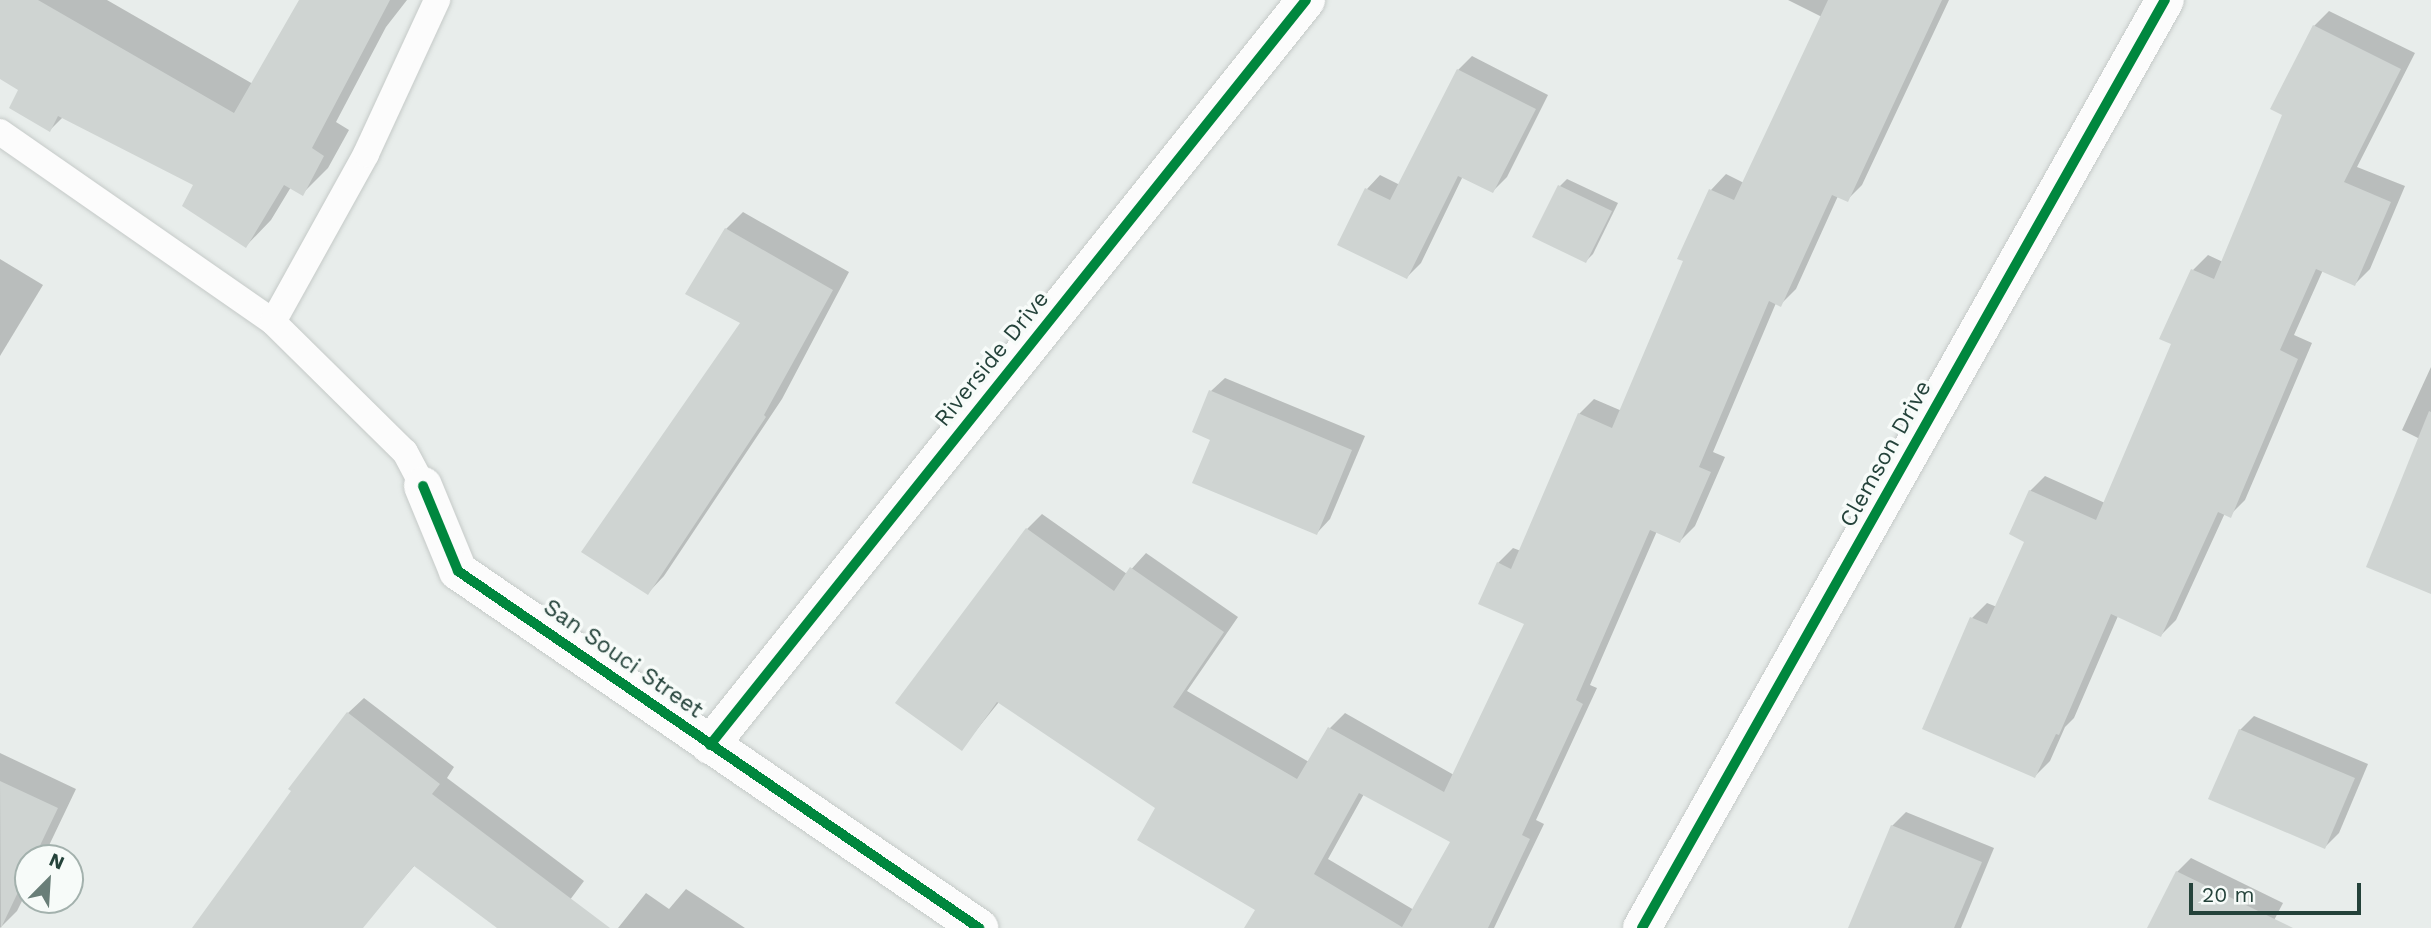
<!DOCTYPE html>
<style>
body{margin:0}
#map{position:relative;width:2431px;height:928px;overflow:hidden;background:#e8edeb;font-family:"Work Sans",sans-serif}
div>[style]{position:absolute}
.shadow>*{inset:0;background:#0003}
.building>*{inset:0;background:#cfd4d2}
.roads{filter:drop-shadow(0 0 2px #c5cac8) drop-shadow(0 0 2px #c5cac8)}
.lane>*{height:26px;margin:-13px;padding:0 13px;transform-origin:13px;border-radius:13px;background:#fcfcfc}
.street>*{height:38px;margin:-19px;padding:0 19px;transform-origin:19px;border-radius:19px;background:#fcfcfc}
.cycleway>*{height:10px;margin:-5px;padding:0 5px;transform-origin:5px;border-radius:5px;background:#00873e}
span{translate:-50% -50%;white-space:nowrap;text-align:center;line-height:1.15;-webkit-text-stroke:7px #f7fbf9;paint-order:stroke}
.street-label{font-size:23px;color:#24423a}
.north{position:absolute;left:14px;top:844px;width:70px;height:70px;box-sizing:border-box;background:#f7fbf9;border:2px solid #a3b1ad;border-radius:50%;rotate:24deg;font-size:19px;font-weight:700;line-height:28px;text-align:center;color:#24423a}
.north::after{content:'';display:block;margin:auto;width:24px;height:32px;background:#697e78;clip-path:polygon(50% 0,100% 100%,50% 72%,0 100%)}
.scale{position:absolute;left:2189px;top:883px;width:172px;height:32px;box-sizing:border-box;border:4px solid #24423a;border-top:0;padding-left:9px;font-size:21px;line-height:24px;white-space:nowrap;color:#24423a;-webkit-text-stroke:5px #f7fbf9;paint-order:stroke}
</style>
<div id="map">
<div class="shadow">
<div style="clip-path:polygon(0 0,107px 0,253px 84px,301px 0,407px 0,386px 27px,336px 122px,349px 130px,328px 168px,302px 194px,291px 187px,271px 220px,246px 246px,195px 184px,63px 117px,50px 130px,20px 89px,0 77px)"></div>
<div style="clip-path:polygon(evenodd,1788px 0,1949px 0,1862px 185px,1847px 200px,1838px 196px,1796px 289px,1780px 305px,1776px 303px,1713px 452px,1725px 457px,1695px 526px,1680px 541px,1657px 531px,1590px 685px,1597px 688px,1536px 820px,1544px 824px,1494px 928px,1246px 928px,1257px 909px,1158px 808px,999px 702px,962px 748px,1027px 529px,1042px 514px,1127px 574px,1146px 553px,1238px 617px,1187px 691px,1309px 762px,1330px 728px,1345px 713px,1454px 775px,1526px 623px,1498px 563px,1513px 548px,1521px 551px,1579px 414px,1594px 399px,1622px 411px,1685px 260px,1680px 258px,1711px 190px,1726px 174px,1744px 183px,1822px 17px,1788px 0,1364px 794px,1453px 842px,1414px 910px,1328px 859px,1364px 794px)"></div>
<div style="clip-path:polygon(2329px 11px,2415px 53px,2357px 167px,2405px 186px,2370px 269px,2355px 284px,2323px 270px,2294px 335px,2312px 343px,2245px 500px,2230px 515px,2225px 513px,2176px 620px,2161px 635px,2118px 616px,2074px 718px,2065px 727px,2050px 761px,2035px 776px,1972px 618px,1987px 603px,1997px 607px,2026px 541px,2030px 491px,2045px 476px,2105px 503px,2173px 343px,2193px 270px,2208px 255px,2223px 262px,2284px 114px,2314px 26px)"></div>
<div style="clip-path:polygon(1472px 56px,1548px 95px,1507px 177px,1493px 191px,1463px 176px,1421px 263px,1407px 277px,1367px 189px,1380px 175px,1400px 185px,1458px 70px)"></div>
<div style="clip-path:polygon(1567px 179px,1618px 203px,1593px 254px,1586px 261px,1535px 236px,1560px 186px)"></div>
<div style="clip-path:polygon(743px 212px,849px 272px,782px 399px,664px 576px,648px 593px,743px 322px,726px 229px)"></div>
<div style="clip-path:polygon(0 259px,43px 285px,0 356px)"></div>
<div style="clip-path:polygon(2431px 367px,2431px 592px,2420px 439px,2402px 430px)"></div>
<div style="clip-path:polygon(1225px 378px,1365px 436px,1330px 519px,1317px 533px,1212px 439px,1211px 391px)"></div>
<div style="clip-path:polygon(364px 698px,454px 767px,447px 778px,584px 881px,549px 928px,499px 928px,415px 865px,368px 919px,338px 928px,195px 928px,348px 713px)"></div>
<div style="clip-path:polygon(2254px 716px,2368px 764px,2339px 833px,2325px 847px,2240px 730px)"></div>
<div style="clip-path:polygon(0 753px,76px 789px,43px 858px,28px 858px,28px 889px,17px 911px,0 928px)"></div>
<div style="clip-path:polygon(1906px 812px,1994px 848px,1961px 928px,1868px 928px,1892px 826px)"></div>
<div style="clip-path:polygon(2191px 858px,2283px 903px,2270px 928px,2149px 928px,2177px 872px)"></div>
<div style="clip-path:polygon(686px 889px,745px 928px,618px 928px,646px 893px,669px 909px)"></div>
</div>
<div class="building">
<div style="clip-path:polygon(0 0,38px 0,234px 113px,299px 0,390px 0,312px 148px,324px 156px,303px 196px,284px 185px,246px 248px,182px 206px,193px 185px,58px 116px,50px 132px,9px 108px,18px 90px,0 79px)"></div>
<div style="clip-path:polygon(evenodd,1828px 0,1942px 0,1848px 202px,1832px 195px,1781px 307px,1769px 301px,1699px 467px,1711px 472px,1680px 543px,1650px 530px,1576px 700px,1583px 704px,1522px 835px,1530px 839px,1488px 928px,1244px 928px,1255px 910px,1137px 840px,1155px 808px,997px 702px,962px 751px,895px 703px,1026px 528px,1114px 591px,1130px 567px,1224px 632px,1173px 707px,1297px 779px,1328px 727px,1444px 792px,1524px 624px,1478px 604px,1497px 562px,1511px 569px,1578px 413px,1612px 428px,1683px 261px,1677px 259px,1709px 189px,1734px 200px,1828px 0,1359px 793px,1450px 842px,1402px 927px,1314px 874px,1359px 793px)"></div>
<div style="clip-path:polygon(2313px 25px,2401px 69px,2344px 182px,2391px 202px,2355px 286px,2316px 269px,2280px 350px,2298px 359px,2231px 518px,2218px 512px,2161px 637px,2111px 614px,2059px 735px,2056px 734px,2035px 778px,1922px 729px,1970px 617px,1987px 624px,2024px 542px,2009px 534px,2029px 490px,2096px 520px,2171px 344px,2159px 339px,2191px 269px,2214px 279px,2282px 115px,2270px 109px)"></div>
<div style="clip-path:polygon(1457px 69px,1536px 109px,1493px 193px,1458px 176px,1407px 279px,1337px 245px,1365px 188px,1390px 200px)"></div>
<div style="clip-path:polygon(1558px 185px,1612px 211px,1586px 263px,1532px 237px)"></div>
<div style="clip-path:polygon(725px 228px,833px 290px,764px 415px,766px 417px,648px 595px,581px 552px,740px 323px,685px 294px)"></div>
<div style="clip-path:polygon(1209px 390px,1352px 450px,1317px 535px,1192px 483px,1210px 440px,1192px 432px)"></div>
<div style="clip-path:polygon(2429px 411px,2431px 412px,2431px 594px,2366px 567px)"></div>
<div style="clip-path:polygon(347px 712px,440px 784px,432px 794px,610px 928px,497px 928px,414px 866px,363px 928px,192px 928px,291px 791px,288px 789px)"></div>
<div style="clip-path:polygon(2239px 729px,2355px 778px,2325px 849px,2208px 799px)"></div>
<div style="clip-path:polygon(0 781px,58px 808px,34px 858px,28px 858px,28px 871px,1px 928px)"></div>
<div style="clip-path:polygon(1891px 825px,1982px 862px,1954px 928px,1848px 928px)"></div>
<div style="clip-path:polygon(2176px 871px,2293px 928px,2147px 928px)"></div>
</div>
<div class="roads">
<div class="lane">
<div style="left:0;top:132px;width:333px;rotate:34.8deg"></div>
<div style="left:273px;top:322px;width:185px;rotate:44.6deg"></div>
<div style="left:405px;top:452px;width:38px;rotate:62deg"></div>
<div style="left:273px;top:322px;width:192px;rotate:-61deg"></div>
<div style="left:366px;top:154px;width:170px;rotate:-65.2deg"></div>
</div>
<div class="street">
<div style="left:423px;top:486px;width:92px;rotate:67.6deg"></div>
<div style="left:458px;top:571px;width:632px;rotate:34.42deg"></div>
<div style="left:710px;top:745px;width:954px;rotate:-51.34deg"></div>
<div style="left:1642px;top:928px;width:1065px;rotate:-60.6deg"></div>
</div>
</div>
<div class="cycleway">
<div style="left:423px;top:486px;width:92px;rotate:67.6deg"></div>
<div style="left:458px;top:571px;width:632px;rotate:34.42deg"></div>
<div style="left:710px;top:745px;width:954px;rotate:-51.34deg"></div>
<div style="left:1642px;top:928px;width:1065px;rotate:-60.6deg"></div>
</div>
<div class="street-label">
<span style="left:992px;top:359px;rotate:-51deg">Riverside Drive</span>
<span style="left:1886px;top:454px;rotate:-61deg">Clemson Drive</span>
<span style="left:623px;top:659px;rotate:35deg">San Souci Street</span>
</div>
<div class="north">N</div>
<div class="scale">20 m</div>
</div>
